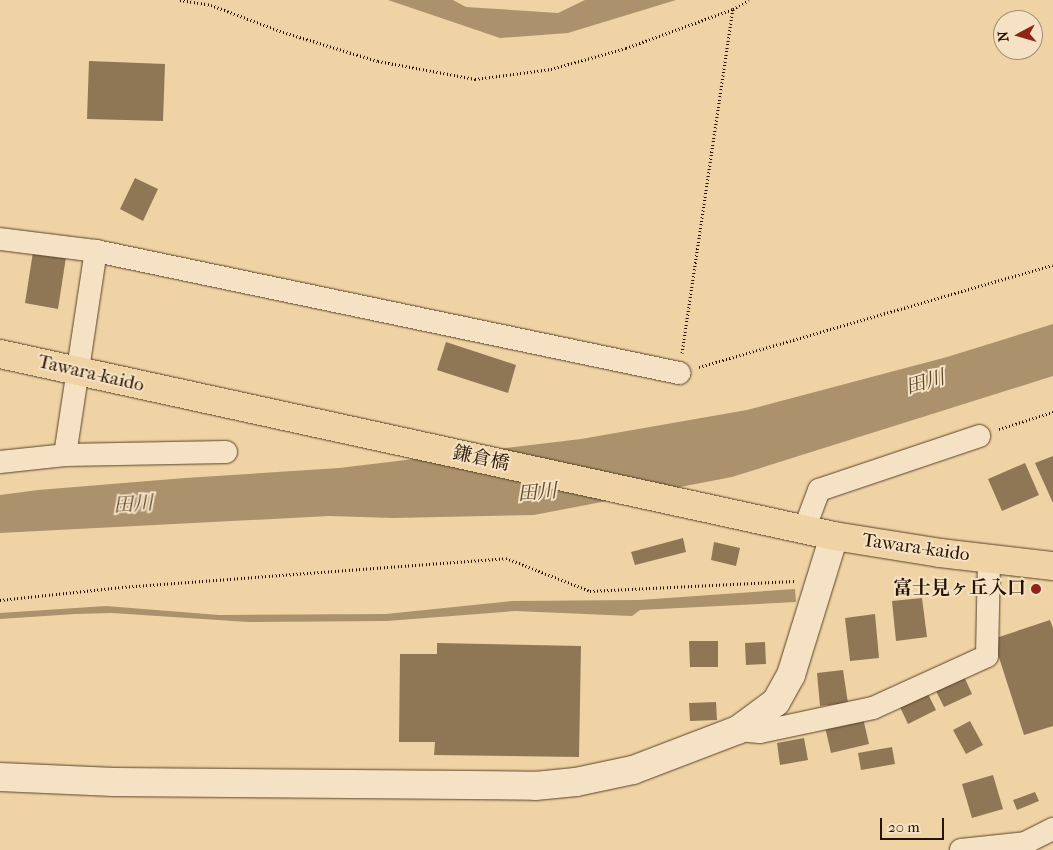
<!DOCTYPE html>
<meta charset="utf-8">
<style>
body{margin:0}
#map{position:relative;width:1053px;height:850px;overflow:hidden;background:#efd3a5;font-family:"IM FELL French Canon","Noto Serif JP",serif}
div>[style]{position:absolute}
.water>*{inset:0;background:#ab926d}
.building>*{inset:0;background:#8f7756}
.path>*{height:3px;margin-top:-1.5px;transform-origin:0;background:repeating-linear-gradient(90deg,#261300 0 1px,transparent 0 3.5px)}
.roads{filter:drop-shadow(0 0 1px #584329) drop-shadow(0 0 1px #584329)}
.minor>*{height:22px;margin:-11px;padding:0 11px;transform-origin:11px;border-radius:11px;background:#f5e2c4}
.tertiary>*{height:28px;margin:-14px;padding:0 14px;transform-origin:14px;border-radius:14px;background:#f5e2c4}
.primary>*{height:28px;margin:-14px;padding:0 14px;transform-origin:14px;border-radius:14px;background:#efd3a5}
.dots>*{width:14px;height:14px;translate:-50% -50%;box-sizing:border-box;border:2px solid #f5e2c4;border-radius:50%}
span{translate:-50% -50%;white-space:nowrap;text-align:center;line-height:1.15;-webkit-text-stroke:4px #f5e2c4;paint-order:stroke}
.street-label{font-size:19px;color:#261300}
.poi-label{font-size:19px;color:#261300;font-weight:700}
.right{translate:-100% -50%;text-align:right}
.water-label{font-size:20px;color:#5b462c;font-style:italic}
.north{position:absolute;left:993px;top:10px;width:50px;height:50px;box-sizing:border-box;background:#f5e2c4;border:1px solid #a28f76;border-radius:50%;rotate:264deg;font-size:14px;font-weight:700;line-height:20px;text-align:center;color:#261300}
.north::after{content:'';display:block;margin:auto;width:18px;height:22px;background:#8f2418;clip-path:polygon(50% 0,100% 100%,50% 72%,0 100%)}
.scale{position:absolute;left:880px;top:818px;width:64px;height:22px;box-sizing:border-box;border:2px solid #261300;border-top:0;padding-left:6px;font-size:15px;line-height:18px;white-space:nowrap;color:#261300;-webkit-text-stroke:4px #f5e2c4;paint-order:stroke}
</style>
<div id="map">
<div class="water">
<div style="clip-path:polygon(388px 0,453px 0,466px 7px,558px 13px,585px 0,676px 0,568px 33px,500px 38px)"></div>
<div style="clip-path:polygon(1053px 324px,1053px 376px,732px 477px,534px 515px,393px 518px,329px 516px,0 533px,0 495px,38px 490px,185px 478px,339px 468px,581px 439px,747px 410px,947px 357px)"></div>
<div style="clip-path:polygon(795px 589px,796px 602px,640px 610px,632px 616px,515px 611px,387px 621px,248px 622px,112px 613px,75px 614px,0 619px,0 613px,106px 606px,219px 615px,386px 614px,512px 601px,639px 600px)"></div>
</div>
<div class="building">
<div style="clip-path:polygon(89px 61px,165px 64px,163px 121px,87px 119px)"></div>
<div style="clip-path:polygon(135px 178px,158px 189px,143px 221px,120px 209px)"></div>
<div style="clip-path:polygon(33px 252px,66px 257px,58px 309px,25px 303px)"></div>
<div style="clip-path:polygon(446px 342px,516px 365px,508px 393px,437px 370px)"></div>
<div style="clip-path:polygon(1053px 456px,1053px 503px,1035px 463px)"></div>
<div style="clip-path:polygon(1025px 463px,1039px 495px,1002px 511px,988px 479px)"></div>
<div style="clip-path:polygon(683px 538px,686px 552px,635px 565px,631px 552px)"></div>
<div style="clip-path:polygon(714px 542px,740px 548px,736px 566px,711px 560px)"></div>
<div style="clip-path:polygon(922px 598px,927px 637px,896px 641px,892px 601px)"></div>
<div style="clip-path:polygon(875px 614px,879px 658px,850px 661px,845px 618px)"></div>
<div style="clip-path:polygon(1050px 620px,1053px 628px,1053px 726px,1024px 735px,993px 639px)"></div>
<div style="clip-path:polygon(689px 641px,718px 641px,718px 667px,690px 667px)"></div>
<div style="clip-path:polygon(765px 642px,766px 664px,746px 665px,745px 643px)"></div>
<div style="clip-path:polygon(437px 643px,581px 646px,579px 757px,434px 755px,435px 742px,399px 742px,400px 654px,437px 654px)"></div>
<div style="clip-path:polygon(843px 670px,848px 703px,820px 706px,817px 673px)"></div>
<div style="clip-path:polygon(962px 672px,972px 694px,944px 707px,933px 685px)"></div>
<div style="clip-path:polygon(926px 690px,936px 710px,908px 724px,898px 703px)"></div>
<div style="clip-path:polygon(716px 702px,717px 720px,690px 721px,689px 703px)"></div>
<div style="clip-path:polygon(863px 718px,869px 744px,831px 753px,825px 727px)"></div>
<div style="clip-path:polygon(970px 721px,983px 745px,966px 754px,953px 730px)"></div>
<div style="clip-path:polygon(804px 738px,808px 760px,780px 765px,777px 743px)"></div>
<div style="clip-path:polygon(892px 747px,895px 764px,861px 770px,858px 753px)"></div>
<div style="clip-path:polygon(993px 775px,1003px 809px,972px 818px,962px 784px)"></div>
<div style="clip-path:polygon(1035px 792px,1039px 801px,1017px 810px,1013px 800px)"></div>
</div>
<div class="path">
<div style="left:180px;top:0;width:31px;rotate:9deg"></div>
<div style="left:211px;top:5px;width:77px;rotate:20.6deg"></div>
<div style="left:283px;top:32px;width:99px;rotate:17deg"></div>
<div style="left:378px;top:61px;width:99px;rotate:10.5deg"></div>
<div style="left:475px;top:79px;width:77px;rotate:-7.5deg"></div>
<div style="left:551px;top:69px;width:78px;rotate:-15.6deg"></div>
<div style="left:626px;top:48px;width:114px;rotate:-20deg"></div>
<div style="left:733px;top:9px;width:18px;rotate:-29deg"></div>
<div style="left:682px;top:353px;width:348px;rotate:-81.6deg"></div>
<div style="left:699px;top:367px;width:368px;rotate:-16.1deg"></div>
<div style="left:999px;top:429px;width:57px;rotate:-17.5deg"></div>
<div style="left:0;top:600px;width:123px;rotate:-6.1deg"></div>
<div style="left:122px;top:587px;width:385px;rotate:-4.3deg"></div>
<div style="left:506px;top:558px;width:90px;rotate:21.4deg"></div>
<div style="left:590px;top:591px;width:206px;rotate:-2.8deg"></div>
</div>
<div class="roads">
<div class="minor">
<div style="left:0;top:239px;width:97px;rotate:7.1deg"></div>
<div style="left:96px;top:251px;width:596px;rotate:11.82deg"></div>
<div style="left:65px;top:455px;width:206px;rotate:-81.4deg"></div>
<div style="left:0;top:462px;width:65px;rotate:-6.1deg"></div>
<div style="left:65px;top:455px;width:161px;rotate:-1.1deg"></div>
<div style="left:804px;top:530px;width:43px;rotate:-69.4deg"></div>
<div style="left:819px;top:490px;width:169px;rotate:-18.6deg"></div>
<div style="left:738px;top:730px;width:22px;rotate:5deg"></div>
<div style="left:760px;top:732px;width:116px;rotate:-12deg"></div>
<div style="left:873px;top:708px;width:125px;rotate:-24.5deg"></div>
<div style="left:987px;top:656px;width:97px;rotate:-88.8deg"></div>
<div style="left:961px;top:850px;width:64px;rotate:-6.2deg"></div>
<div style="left:1025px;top:843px;width:31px;rotate:-27deg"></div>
</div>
<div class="tertiary">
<div style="left:0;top:777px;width:114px;rotate:2.5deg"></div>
<div style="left:114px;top:782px;width:421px;rotate:0.5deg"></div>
<div style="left:535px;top:786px;width:41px;rotate:-5.6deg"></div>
<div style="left:576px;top:782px;width:58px;rotate:-11.9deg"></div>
<div style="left:633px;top:770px;width:112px;rotate:-20.9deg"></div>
<div style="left:738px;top:730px;width:47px;rotate:-36.4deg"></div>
<div style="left:776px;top:702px;width:31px;rotate:-61deg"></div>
<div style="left:791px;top:675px;width:145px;rotate:-72.8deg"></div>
</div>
<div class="primary">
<div style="left:0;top:354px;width:854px;rotate:12.31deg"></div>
<div style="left:834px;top:536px;width:107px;rotate:9.1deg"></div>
<div style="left:940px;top:553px;width:114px;rotate:6.6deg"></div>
</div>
</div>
<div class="dots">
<div style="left:1036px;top:589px;background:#8f2418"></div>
</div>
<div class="street-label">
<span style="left:91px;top:374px;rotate:13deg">Tawara-kaido</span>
<span style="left:481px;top:459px;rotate:12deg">鎌倉橋</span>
<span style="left:916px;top:548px;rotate:8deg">Tawara-kaido</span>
</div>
<div class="poi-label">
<span class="right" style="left:1026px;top:589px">富士見ヶ丘入口</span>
</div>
<div class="water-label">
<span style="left:925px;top:382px;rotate:-16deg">田川</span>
<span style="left:537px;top:492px;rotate:-5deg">田川</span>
<span style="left:133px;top:504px;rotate:-4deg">田川</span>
</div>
<div class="north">N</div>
<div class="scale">20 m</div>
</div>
